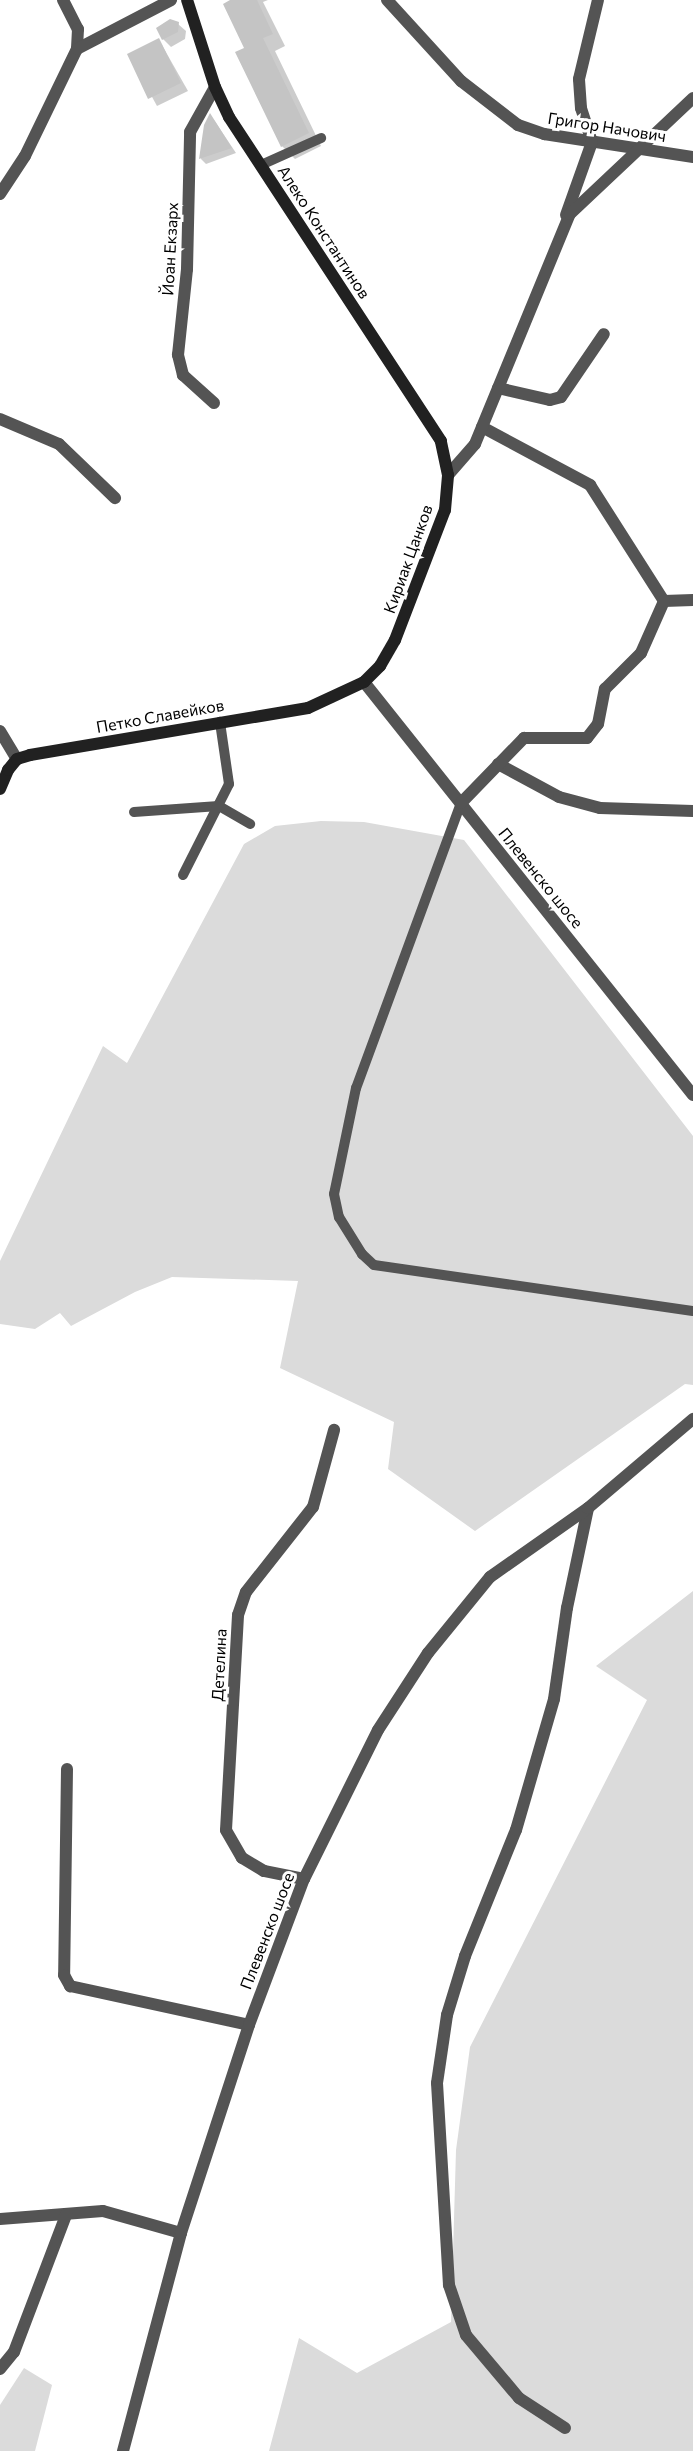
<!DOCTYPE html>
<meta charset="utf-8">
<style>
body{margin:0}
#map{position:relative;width:693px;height:2451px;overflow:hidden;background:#fff;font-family:Commissioner,sans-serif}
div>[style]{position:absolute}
.green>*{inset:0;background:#dbdbdb}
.shadow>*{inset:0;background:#0003}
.building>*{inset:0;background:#c4c4c4}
.lane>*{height:10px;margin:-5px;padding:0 5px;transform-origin:5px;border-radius:5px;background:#545454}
.street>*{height:12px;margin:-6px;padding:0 6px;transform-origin:6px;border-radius:6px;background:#545454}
.secondary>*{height:12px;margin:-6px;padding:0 6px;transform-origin:6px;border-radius:6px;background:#212121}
span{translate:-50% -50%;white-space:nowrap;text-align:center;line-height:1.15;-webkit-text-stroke:6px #fff;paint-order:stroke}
.street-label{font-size:16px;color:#000}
</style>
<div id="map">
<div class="green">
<div style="clip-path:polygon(321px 821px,364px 822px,464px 840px,693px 1136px,693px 1385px,685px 1384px,475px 1531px,388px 1469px,394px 1422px,280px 1368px,298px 1281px,172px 1277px,135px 1292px,71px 1326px,60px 1313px,35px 1329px,0 1324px,0 1261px,103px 1046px,127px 1063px,244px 844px,275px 826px)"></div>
<div style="clip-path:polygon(693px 1591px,693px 2451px,269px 2451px,299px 2338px,357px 2373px,451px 2322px,456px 2150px,470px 2047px,647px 1700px,596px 1666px)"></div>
<div style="clip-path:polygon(24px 2368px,52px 2385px,35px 2451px,0 2451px,0 2405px)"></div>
</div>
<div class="shadow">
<div style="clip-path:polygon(233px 0,268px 0,263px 2px,285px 46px,275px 51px,321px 146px,295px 159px,282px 146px,246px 48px)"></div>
<div style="clip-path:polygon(178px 24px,186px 31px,185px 39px,171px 47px,163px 39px)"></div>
<div style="clip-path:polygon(159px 40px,188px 91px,157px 106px,129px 55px)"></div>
<div style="clip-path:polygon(214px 120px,236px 153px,206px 164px,201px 159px,205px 125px)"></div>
</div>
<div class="building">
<div style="clip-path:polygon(230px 0,257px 0,273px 34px,263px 38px,309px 133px,281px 147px,235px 52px,244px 48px,223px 4px)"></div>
<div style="clip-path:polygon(170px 19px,179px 22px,178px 32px,162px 40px,156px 28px)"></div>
<div style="clip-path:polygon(159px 38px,181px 83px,148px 99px,127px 54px)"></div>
<div style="clip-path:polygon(210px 113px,232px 148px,199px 159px,204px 125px)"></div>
</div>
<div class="lane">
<div style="left:261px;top:165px;width:66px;rotate:-24.2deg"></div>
<div style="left:461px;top:803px;width:304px;rotate:110.2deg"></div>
<div style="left:356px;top:1088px;width:108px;rotate:101.7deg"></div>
<div style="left:334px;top:1194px;width:24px;rotate:78deg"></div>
<div style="left:339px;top:1217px;width:44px;rotate:58.1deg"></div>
<div style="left:362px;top:1254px;width:16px;rotate:43deg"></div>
<div style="left:374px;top:1265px;width:322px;rotate:8.2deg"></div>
<div style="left:134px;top:812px;width:85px;rotate:-4deg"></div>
<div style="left:219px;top:806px;width:36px;rotate:30deg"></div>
<div style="left:183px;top:875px;width:102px;rotate:-63.2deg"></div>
<div style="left:229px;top:784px;width:63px;rotate:-98.3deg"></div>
</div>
<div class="street">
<div style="left:63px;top:0;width:33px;rotate:63deg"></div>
<div style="left:78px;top:29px;width:20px;rotate:93deg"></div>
<div style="left:387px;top:0;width:110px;rotate:47.6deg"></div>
<div style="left:461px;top:81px;width:72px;rotate:37.7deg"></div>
<div style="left:518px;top:125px;width:28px;rotate:19deg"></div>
<div style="left:544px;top:134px;width:151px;rotate:8.8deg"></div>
<div style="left:0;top:194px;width:45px;rotate:-56.7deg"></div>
<div style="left:25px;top:156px;width:119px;rotate:-64.1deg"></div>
<div style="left:77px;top:49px;width:106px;rotate:-27.5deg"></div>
<div style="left:566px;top:215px;width:77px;rotate:-70.4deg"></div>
<div style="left:592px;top:142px;width:36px;rotate:-108deg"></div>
<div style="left:581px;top:108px;width:29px;rotate:-94deg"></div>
<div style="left:579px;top:79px;width:81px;rotate:-76.5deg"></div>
<div style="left:498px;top:388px;width:53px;rotate:13deg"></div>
<div style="left:550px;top:400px;width:11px;rotate:-15deg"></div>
<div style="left:561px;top:397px;width:76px;rotate:-55.7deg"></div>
<div style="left:214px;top:403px;width:42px;rotate:-137.9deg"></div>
<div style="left:183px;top:375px;width:21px;rotate:-104deg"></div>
<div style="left:178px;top:355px;width:86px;rotate:-84deg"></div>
<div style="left:187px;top:269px;width:137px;rotate:-88.7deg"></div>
<div style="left:190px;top:132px;width:51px;rotate:-60.9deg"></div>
<div style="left:0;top:419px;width:64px;rotate:23deg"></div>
<div style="left:59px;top:444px;width:78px;rotate:44deg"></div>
<div style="left:482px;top:427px;width:123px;rotate:28.2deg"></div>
<div style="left:590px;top:485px;width:138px;rotate:57.5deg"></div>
<div style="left:448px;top:475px;width:41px;rotate:-48.9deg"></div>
<div style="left:475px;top:444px;width:249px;rotate:-67.6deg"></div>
<div style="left:570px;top:214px;width:169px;rotate:-43.3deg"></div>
<div style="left:664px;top:601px;width:29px;rotate:-2deg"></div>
<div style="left:364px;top:682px;width:528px;rotate:51.46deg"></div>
<div style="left:0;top:731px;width:33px;rotate:59deg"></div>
<div style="left:498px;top:764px;width:69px;rotate:28.4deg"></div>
<div style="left:559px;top:797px;width:42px;rotate:15deg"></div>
<div style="left:600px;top:808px;width:93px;rotate:1.8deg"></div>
<div style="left:461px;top:803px;width:91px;rotate:-45.9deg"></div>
<div style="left:524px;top:738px;width:63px"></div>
<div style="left:587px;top:738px;width:18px;rotate:-52deg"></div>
<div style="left:598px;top:724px;width:36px;rotate:-79deg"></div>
<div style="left:605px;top:689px;width:51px;rotate:-45deg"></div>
<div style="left:641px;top:653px;width:57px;rotate:-66.1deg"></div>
<div style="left:67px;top:1769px;width:206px;rotate:90.8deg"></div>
<div style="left:64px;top:1975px;width:13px;rotate:61deg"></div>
<div style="left:70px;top:1986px;width:183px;rotate:12.3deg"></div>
<div style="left:304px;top:1879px;width:41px;rotate:-168.7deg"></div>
<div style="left:264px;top:1871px;width:26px;rotate:-149deg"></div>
<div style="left:242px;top:1858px;width:32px;rotate:-120deg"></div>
<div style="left:226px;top:1830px;width:215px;rotate:-86.8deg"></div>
<div style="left:238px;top:1615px;width:24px;rotate:-71deg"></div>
<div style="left:246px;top:1592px;width:108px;rotate:-51.8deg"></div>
<div style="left:313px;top:1507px;width:80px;rotate:-74.7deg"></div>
<div style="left:0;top:2219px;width:103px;rotate:-4.4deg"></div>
<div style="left:103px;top:2211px;width:81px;rotate:15.8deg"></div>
<div style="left:0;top:2369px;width:22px;rotate:-51deg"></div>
<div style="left:14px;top:2352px;width:147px;rotate:-69.2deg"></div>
<div style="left:565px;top:2428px;width:55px;rotate:-146.9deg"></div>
<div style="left:519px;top:2398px;width:82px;rotate:-130.1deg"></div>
<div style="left:466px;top:2335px;width:53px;rotate:-108.8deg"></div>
<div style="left:449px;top:2285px;width:202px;rotate:-93.4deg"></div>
<div style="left:437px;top:2083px;width:69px;rotate:-81.6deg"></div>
<div style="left:447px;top:2015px;width:62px;rotate:-73deg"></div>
<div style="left:465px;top:1956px;width:136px;rotate:-68deg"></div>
<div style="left:516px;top:1830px;width:136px;rotate:-73.8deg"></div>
<div style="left:554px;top:1699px;width:92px;rotate:-81.9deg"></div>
<div style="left:567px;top:1608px;width:102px;rotate:-78.1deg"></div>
<div style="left:123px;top:2451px;width:226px;rotate:-75.1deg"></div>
<div style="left:181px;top:2233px;width:219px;rotate:-71.9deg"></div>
<div style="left:249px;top:2025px;width:156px;rotate:-69.4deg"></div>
<div style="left:304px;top:1879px;width:166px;rotate:-63.6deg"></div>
<div style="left:378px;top:1730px;width:92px;rotate:-57deg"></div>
<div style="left:428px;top:1653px;width:98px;rotate:-50.8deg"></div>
<div style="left:490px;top:1577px;width:120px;rotate:-35.1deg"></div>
<div style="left:588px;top:1508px;width:138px;rotate:-40.3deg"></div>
</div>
<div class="secondary">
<div style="left:0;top:789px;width:21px;rotate:-67deg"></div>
<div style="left:8px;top:770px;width:14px;rotate:-51deg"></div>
<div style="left:17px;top:759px;width:14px;rotate:-17deg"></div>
<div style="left:30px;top:755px;width:282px;rotate:-9.6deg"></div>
<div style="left:308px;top:708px;width:62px;rotate:-24.9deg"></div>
<div style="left:364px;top:682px;width:23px;rotate:-45deg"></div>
<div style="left:380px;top:666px;width:30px;rotate:-60deg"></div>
<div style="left:395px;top:640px;width:139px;rotate:-69deg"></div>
<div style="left:445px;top:510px;width:35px;rotate:-85deg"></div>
<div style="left:448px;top:475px;width:35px;rotate:-102deg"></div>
<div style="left:441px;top:441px;width:387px;rotate:-123.2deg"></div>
<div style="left:229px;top:117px;width:33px;rotate:-115deg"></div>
<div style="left:215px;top:87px;width:91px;rotate:-107.8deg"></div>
</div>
<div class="street-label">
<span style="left:607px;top:127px;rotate:9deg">Григор Начович</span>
<span style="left:324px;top:232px;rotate:57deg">Алеко Константинов</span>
<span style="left:170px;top:249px;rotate:-87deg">Йоан Екзарх</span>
<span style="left:408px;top:559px;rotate:-70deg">Кириак Цанков</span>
<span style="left:160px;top:716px;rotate:-10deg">Петко Славейков</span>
<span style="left:541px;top:878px;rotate:51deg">Плевенско шосе</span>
<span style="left:219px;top:1665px;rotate:-87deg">Детелина</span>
<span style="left:267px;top:1931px;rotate:-69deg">Плевенско шосе</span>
</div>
</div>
